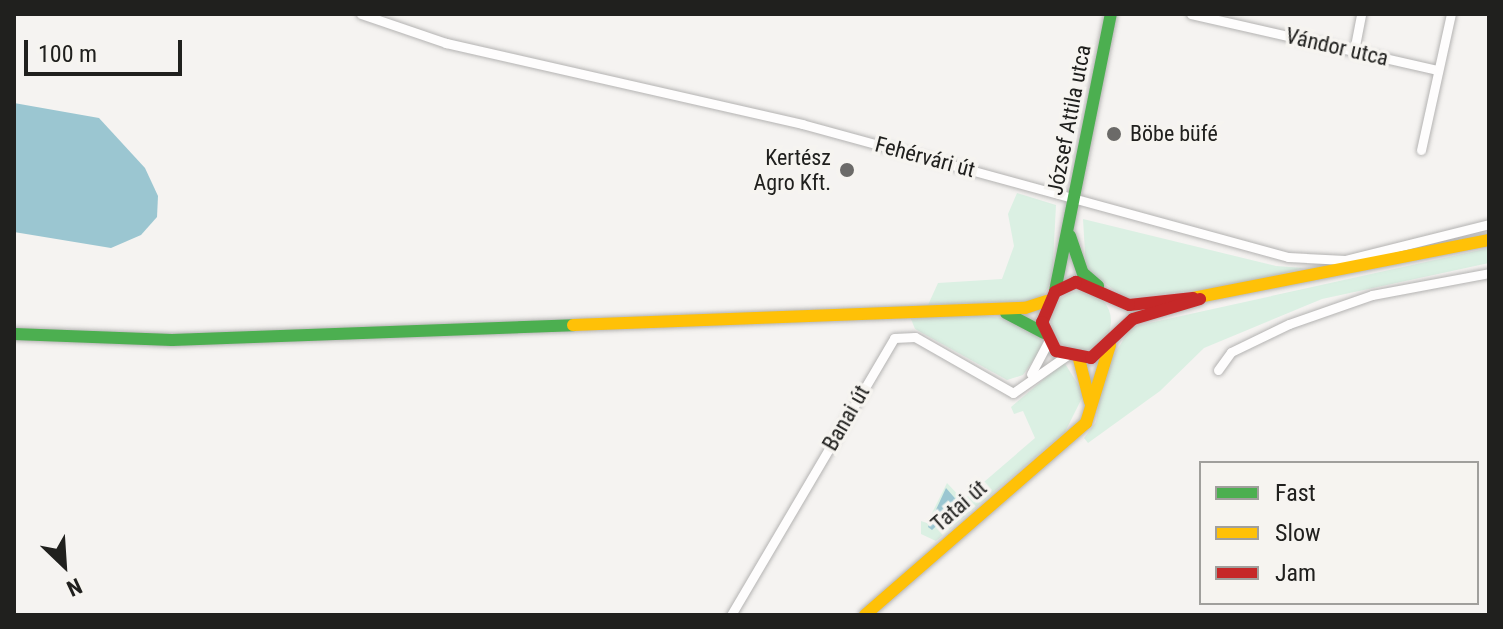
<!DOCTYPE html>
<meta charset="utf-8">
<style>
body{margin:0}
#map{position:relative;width:1503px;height:629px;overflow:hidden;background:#f5f3f1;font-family:"Roboto Condensed",sans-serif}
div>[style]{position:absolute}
.green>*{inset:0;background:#dbf0e3}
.round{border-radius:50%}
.water>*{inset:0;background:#9bc6d1}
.roads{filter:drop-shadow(0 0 2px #b4b3b2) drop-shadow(0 0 2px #b4b3b2)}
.street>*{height:9px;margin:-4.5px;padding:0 4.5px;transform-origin:4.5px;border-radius:4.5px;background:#fefdfd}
.fast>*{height:12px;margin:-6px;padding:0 6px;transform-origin:6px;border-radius:6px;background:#4caf50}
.slow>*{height:12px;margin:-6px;padding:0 6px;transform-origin:6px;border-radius:6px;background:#ffc107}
.jam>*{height:12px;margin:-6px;padding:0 6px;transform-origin:6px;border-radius:6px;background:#c62828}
.dots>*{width:22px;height:22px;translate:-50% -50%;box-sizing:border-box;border:4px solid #f6f4f0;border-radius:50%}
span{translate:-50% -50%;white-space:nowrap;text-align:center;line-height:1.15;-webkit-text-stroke:7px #f6f4f0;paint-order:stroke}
.street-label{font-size:22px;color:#20201e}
.poi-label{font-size:22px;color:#20201e}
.left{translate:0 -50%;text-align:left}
.right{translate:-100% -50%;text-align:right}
.frame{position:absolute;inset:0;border:16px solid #20201e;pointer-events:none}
.legend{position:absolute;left:1199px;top:461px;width:280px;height:144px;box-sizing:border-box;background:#f6f4f0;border:2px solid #a09f9c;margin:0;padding:10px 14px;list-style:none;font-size:24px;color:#20201e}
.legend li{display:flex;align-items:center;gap:16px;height:40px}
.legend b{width:40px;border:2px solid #a09f9c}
.north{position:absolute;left:24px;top:525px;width:80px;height:80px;-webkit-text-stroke:6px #f6f4f0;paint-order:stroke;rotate:155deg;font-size:22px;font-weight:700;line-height:32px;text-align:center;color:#20201e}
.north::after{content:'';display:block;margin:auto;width:28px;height:36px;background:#20201e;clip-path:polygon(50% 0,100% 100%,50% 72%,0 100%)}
.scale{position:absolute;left:24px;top:40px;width:158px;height:36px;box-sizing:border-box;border:4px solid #20201e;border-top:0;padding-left:10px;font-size:24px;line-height:28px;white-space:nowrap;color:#20201e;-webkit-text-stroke:6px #f6f4f0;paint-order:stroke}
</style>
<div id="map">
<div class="green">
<div style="clip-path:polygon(1017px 193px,1056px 205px,1052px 281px,1044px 294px,1033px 301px,928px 305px,938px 283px,1002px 279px,1014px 246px,1008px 214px)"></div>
<div style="clip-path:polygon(1083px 219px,1276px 266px,1304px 268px,1235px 286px,1125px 298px,1086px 269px)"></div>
<div style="clip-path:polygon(1489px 248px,1489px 263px,1322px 299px,1204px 348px,1160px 391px,1088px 443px,1084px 438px,1096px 422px,1103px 373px,1131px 327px)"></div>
<div class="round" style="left:1051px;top:291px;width:60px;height:60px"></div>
<div style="clip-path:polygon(948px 312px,1013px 319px,1041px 337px,1042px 348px,1023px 375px,1007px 380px,915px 329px,909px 314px)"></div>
<div style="clip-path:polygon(1064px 362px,1084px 394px,1065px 432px,936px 541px,921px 534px,921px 521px,927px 523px,947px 483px,963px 500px,1035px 438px,1023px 411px,1014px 414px,1011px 407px)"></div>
</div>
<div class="water">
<div style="clip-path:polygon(14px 103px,99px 118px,145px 168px,158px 196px,157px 217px,141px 235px,111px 248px,14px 232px)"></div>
<div style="clip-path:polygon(946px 488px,960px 504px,932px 530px,928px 527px)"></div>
</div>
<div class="roads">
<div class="street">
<div style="left:361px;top:14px;width:90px;rotate:18.8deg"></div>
<div style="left:446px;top:43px;width:365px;rotate:12.8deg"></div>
<div style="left:802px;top:124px;width:504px;rotate:15.3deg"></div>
<div style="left:1288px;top:257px;width:57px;rotate:3deg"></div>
<div style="left:1345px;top:260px;width:148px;rotate:-14deg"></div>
<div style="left:1191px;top:14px;width:252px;rotate:12.8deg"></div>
<div style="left:1354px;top:51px;width:38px;rotate:-79deg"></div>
<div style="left:1421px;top:150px;width:139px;rotate:-77.6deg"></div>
<div style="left:1218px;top:370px;width:22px;rotate:-54deg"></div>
<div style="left:1231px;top:352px;width:64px;rotate:-25.8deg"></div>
<div style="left:1289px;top:324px;width:88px;rotate:-19.3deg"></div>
<div style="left:1372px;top:295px;width:119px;rotate:-10.6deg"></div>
<div style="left:1031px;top:374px;width:36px;rotate:-62deg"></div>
<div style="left:1013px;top:393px;width:65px;rotate:-34.9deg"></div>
<div style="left:731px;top:615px;width:321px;rotate:-59.5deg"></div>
<div style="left:894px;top:338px;width:21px;rotate:-3deg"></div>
<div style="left:915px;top:337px;width:113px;rotate:29.7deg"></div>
</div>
<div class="fast">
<div style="left:1070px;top:236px;width:39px;rotate:71deg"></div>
<div style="left:1083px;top:273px;width:20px;rotate:41deg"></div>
<div style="left:1055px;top:291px;width:283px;rotate:-78.6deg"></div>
<div style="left:1006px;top:313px;width:43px;rotate:27.8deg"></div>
<div style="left:14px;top:334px;width:158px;rotate:2.2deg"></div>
<div style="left:172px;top:340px;width:401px;rotate:-2.1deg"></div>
</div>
<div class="slow">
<div style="left:1193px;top:298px;width:302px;rotate:-11.1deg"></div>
<div style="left:573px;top:325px;width:452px;rotate:-2.2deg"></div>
<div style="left:1025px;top:308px;width:23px;rotate:-18deg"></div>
<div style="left:1079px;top:359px;width:44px;rotate:75.7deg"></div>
<div style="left:865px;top:615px;width:293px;rotate:-41deg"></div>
<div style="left:1086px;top:423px;width:82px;rotate:-72.9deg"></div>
</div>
<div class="jam">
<div style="left:1193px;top:298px;width:64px;rotate:173.8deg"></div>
<div style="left:1129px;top:305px;width:58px;rotate:-156.5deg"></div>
<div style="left:1076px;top:282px;width:23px;rotate:155deg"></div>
<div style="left:1055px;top:292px;width:33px;rotate:113deg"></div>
<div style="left:1042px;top:322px;width:32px;rotate:64deg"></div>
<div style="left:1056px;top:351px;width:36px;rotate:11deg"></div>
<div style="left:1091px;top:358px;width:57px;rotate:-42.9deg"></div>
<div style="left:1133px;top:319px;width:70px;rotate:-16.6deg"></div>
</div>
</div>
<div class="dots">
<div style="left:1114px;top:134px;background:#6b6a68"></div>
<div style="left:847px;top:170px;background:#6b6a68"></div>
</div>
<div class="street-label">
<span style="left:1337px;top:47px;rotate:13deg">Vándor utca</span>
<span style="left:1069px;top:120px;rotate:-79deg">József Attila utca</span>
<span style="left:925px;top:157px;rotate:15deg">Fehérvári út</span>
<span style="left:846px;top:418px;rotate:-60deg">Banai út</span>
<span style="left:959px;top:506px;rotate:-41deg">Tatai út</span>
</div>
<div class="poi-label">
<span class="left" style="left:1130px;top:134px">Böbe büfé</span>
<span class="right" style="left:831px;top:170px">Kertész<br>Agro Kft.</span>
</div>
<div class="frame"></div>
<ul class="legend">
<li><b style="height:10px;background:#4caf50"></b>Fast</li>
<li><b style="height:10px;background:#ffc107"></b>Slow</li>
<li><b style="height:10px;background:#c62828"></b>Jam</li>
</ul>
<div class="north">N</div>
<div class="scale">100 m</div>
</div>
